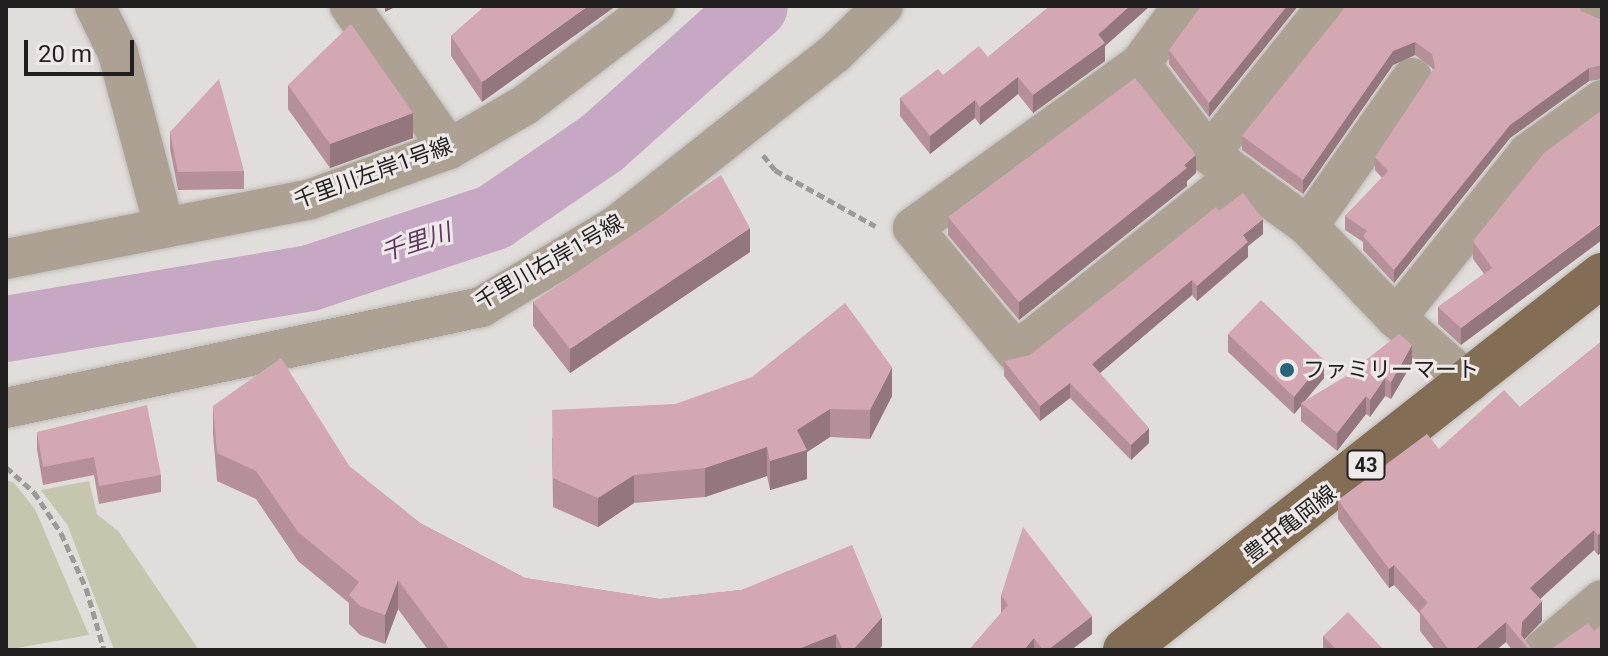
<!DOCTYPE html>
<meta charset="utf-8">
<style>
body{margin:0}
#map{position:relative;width:1608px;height:656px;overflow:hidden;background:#e1dddb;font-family:Roboto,"Noto Sans JP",sans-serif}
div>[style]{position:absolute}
.green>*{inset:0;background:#c6c5ae}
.river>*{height:66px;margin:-33px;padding:0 33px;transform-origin:33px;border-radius:33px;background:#c6a7c4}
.path>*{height:5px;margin-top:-2.5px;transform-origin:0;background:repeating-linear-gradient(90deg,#9d9998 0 8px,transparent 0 12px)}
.roads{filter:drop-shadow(0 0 2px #bebbb9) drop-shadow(0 0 2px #bebbb9)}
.minor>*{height:40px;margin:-20px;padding:0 20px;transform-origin:20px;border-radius:20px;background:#ada193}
.major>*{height:44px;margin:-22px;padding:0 22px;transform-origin:22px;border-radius:22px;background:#836e55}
.wall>*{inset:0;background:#b69099}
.shaded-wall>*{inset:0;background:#94767d}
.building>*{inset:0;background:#d4a8b2}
.dots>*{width:22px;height:22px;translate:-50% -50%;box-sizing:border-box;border:4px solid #efeae9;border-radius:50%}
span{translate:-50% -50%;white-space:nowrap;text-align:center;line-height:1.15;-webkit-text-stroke:6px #efeae9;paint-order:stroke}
.shield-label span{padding:2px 6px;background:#efeae9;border:2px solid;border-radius:6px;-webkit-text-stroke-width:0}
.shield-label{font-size:20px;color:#211f1f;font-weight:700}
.street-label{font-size:22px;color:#211f1f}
.poi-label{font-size:22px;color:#211f1f}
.left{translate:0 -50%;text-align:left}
.water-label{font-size:24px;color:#5f365e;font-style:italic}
.frame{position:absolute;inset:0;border:8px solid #211f1f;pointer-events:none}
.scale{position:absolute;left:24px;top:40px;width:110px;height:36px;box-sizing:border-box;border:4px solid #211f1f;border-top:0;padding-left:10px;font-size:24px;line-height:28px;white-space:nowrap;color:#211f1f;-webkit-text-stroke:6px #efeae9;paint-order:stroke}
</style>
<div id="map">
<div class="green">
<div style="clip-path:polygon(6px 480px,14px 483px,35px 509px,89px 635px,6px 650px)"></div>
<div style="clip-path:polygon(89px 481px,97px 514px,118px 531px,199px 650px,114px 650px,68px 526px,41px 490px)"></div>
</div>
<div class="river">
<div style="left:6px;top:329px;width:308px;rotate:-9.5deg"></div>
<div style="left:310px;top:278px;width:194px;rotate:-18.3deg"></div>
<div style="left:494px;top:217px;width:131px;rotate:-34.4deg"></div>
<div style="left:602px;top:143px;width:205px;rotate:-41.8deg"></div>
</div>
<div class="path">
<div style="left:763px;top:155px;width:19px;rotate:51deg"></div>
<div style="left:775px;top:170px;width:115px;rotate:29.2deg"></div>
<div style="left:6px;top:467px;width:38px;rotate:42deg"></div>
<div style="left:34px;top:492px;width:49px;rotate:56.6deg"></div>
<div style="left:61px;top:533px;width:60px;rotate:65.6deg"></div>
<div style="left:86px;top:588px;width:65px;rotate:73.8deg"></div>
</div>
<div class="roads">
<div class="minor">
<div style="left:95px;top:6px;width:52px;rotate:63.9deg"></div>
<div style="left:118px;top:53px;width:179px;rotate:75.1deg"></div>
<div style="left:350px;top:6px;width:174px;rotate:55.3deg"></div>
<div style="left:1183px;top:6px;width:72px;rotate:126.6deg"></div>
<div style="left:1140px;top:64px;width:280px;rotate:144.2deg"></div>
<div style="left:913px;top:228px;width:161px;rotate:50.3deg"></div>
<div style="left:1016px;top:352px;width:284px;rotate:-38.6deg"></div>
<div style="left:1594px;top:6px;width:9px;rotate:32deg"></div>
<div style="left:1140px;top:64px;width:113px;rotate:52.5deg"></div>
<div style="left:1209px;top:154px;width:122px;rotate:36deg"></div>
<div style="left:1308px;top:226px;width:127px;rotate:46.3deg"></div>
<div style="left:1396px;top:318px;width:98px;rotate:41.3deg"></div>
<div style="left:1209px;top:154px;width:186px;rotate:-51.3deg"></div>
<div style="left:1308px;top:226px;width:181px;rotate:-54.9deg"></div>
<div style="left:6px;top:259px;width:308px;rotate:-11.1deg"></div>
<div style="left:308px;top:200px;width:150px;rotate:-19.9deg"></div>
<div style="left:449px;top:149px;width:88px;rotate:-30.1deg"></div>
<div style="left:525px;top:105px;width:163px;rotate:-37.3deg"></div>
<div style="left:1396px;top:318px;width:211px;rotate:-51.3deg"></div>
<div style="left:1528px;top:153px;width:91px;rotate:-35.6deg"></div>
<div style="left:6px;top:408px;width:486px;rotate:-12deg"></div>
<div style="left:481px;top:307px;width:157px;rotate:-31deg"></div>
<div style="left:616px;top:226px;width:279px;rotate:-38.3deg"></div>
<div style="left:835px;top:53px;width:67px;rotate:-44.4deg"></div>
<div style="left:1543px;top:650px;width:77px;rotate:-40.3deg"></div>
</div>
<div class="major">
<div style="left:1125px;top:650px;width:607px;rotate:-38.17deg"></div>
</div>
</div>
<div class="wall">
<div style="clip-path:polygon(485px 6px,482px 102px,451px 56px,451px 36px)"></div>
<div style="clip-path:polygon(1050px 6px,1150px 6px,1105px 46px,1105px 61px,1033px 113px,1018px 94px,980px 125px,975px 118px,930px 154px,900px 116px,900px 98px,943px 75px,988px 57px)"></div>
<div style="clip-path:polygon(1201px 6px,1298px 6px,1209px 117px,1169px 64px,1169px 50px)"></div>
<div style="clip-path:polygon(1343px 10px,1581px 11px,1602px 20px,1602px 79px,1589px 81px,1510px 138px,1394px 283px,1363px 250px,1363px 242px,1345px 230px,1345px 216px,1382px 178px,1375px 170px,1375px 157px,1433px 70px,1432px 68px,1415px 55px,1393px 65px,1303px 194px,1242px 150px,1242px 136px)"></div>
<div style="clip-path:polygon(288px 85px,413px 138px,330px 168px,288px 109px)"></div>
<div style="clip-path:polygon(1602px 110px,1461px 345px,1438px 324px,1438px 307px,1484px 274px,1473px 259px,1473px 241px)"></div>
<div style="clip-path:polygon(170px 132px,244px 171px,244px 189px,178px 190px,170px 149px)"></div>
<div style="clip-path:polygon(1196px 173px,1187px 181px,1187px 186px,1019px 320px,948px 235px,948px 217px)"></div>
<div style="clip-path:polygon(1263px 234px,1248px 246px,1248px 257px,1197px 301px,1192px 295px,1099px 373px,1149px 443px,1131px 460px,1070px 398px,1040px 421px,1004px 376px,1004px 361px,1030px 355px)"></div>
<div style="clip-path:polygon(750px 252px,570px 373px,533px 326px,533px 302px)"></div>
<div style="clip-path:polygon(1228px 334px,1324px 378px,1305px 401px,1412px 363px,1391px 399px,1385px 396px,1370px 417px,1366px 414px,1337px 451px,1301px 421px,1301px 406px,1294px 414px,1228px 352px)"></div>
<div style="clip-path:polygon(1602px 341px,1602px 552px,1598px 555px,1594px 550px,1540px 599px,1542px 621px,1524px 639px,1533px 650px,1512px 650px,1506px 642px,1496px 650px,1435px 650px,1420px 631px,1420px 614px,1394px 585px,1389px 588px,1338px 519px,1338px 500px,1439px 449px,1520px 407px)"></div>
<div style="clip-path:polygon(892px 396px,870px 439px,830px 437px,807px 452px,807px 479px,770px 490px,767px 476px,705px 497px,634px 503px,598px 527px,553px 507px,552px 438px)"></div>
<div style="clip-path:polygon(213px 406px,350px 467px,420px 523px,525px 578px,660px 599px,741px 590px,882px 646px,878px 650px,428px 650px,398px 609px,385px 644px,360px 635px,349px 624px,349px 603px,298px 561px,256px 499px,217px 481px,213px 434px)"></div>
<div style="clip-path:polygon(37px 432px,161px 475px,161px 492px,99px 504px,94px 475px,43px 485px,37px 449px)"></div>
<div style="clip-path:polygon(1001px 595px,1092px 634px,1071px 650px,969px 650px,1001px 613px)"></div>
<div style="clip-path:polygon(1323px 636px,1384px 650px,1323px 650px)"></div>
</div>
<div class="shaded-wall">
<div style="clip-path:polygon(385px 6px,397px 6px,385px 12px)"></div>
<div style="clip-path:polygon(588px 6px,616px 6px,482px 102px,482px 82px)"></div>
<div style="clip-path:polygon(1130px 6px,1150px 6px,1105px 46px,1105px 61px,1033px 113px,1033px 95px)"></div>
<div style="clip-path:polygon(1287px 6px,1298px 6px,1209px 117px,1209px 103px)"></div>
<div style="clip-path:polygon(1415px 42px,1415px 55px,1393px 65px,1303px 194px,1303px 180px,1393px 51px)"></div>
<div style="clip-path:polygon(1589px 68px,1589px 81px,1510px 138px,1394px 283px,1394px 270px,1510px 125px)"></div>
<div style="clip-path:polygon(1018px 77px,1018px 94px,980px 125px,980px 107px)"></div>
<div style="clip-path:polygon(975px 100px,975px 118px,930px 154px,930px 136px)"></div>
<div style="clip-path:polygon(413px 113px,413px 138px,330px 168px,330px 144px)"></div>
<div style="clip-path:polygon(1196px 155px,1196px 173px,1187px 181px,1187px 186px,1019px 320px,1019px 302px)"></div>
<div style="clip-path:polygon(1263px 219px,1263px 234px,1248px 246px,1248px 257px,1197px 301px,1197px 286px,1243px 235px)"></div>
<div style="clip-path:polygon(1602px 223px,1602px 240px,1461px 345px,1461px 328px)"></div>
<div style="clip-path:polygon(750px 228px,750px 252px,570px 373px,570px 349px)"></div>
<div style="clip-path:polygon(1192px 280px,1192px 295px,1092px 380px,1092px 364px)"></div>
<div style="clip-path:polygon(1412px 345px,1412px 363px,1391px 399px,1391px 382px)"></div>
<div style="clip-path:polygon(1324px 360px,1324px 378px,1302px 404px,1301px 403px,1301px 406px,1294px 414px,1294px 397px)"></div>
<div style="clip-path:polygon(892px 367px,892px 396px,870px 439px,870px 410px)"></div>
<div style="clip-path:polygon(1385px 378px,1385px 396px,1370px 417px,1370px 400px)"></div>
<div style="clip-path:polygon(1070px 383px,1070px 398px,1040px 421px,1040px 406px)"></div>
<div style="clip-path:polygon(1366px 396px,1366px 414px,1337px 451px,1337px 433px)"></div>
<div style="clip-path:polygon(830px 409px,830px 437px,807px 452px,807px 479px,770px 490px,770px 461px,797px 430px)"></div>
<div style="clip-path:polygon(1149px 428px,1149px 443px,1131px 460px,1131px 445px)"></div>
<div style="clip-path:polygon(767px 447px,767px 476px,705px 497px,705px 468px)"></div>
<div style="clip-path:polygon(634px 475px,634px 503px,598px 527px,598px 498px)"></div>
<div style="clip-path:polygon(1594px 530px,1594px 550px,1530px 608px,1530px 588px)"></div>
<div style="clip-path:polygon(1602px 532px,1602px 552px,1598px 555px,1598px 535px)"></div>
<div style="clip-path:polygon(1394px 565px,1394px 585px,1389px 588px,1389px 569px)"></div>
<div style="clip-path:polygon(398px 580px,398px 609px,385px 644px,385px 615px)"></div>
<div style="clip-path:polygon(1542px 601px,1542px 621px,1522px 642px,1521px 640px,1522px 622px)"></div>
<div style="clip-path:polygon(1092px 616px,1092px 634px,1071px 650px,1048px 650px)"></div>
<div style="clip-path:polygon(882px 617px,882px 646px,878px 650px,853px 650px)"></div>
<div style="clip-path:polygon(1506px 622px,1506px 642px,1496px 650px,1474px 650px)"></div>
<div style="clip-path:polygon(836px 634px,836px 650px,796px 650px)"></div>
<div style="clip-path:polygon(1034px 638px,1034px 650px,1024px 650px)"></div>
</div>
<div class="building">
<div style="clip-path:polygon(485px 6px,588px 6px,482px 82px,451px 36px)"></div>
<div style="clip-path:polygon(1050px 6px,1130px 6px,1098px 34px,1105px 43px,1033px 95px,1018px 77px,980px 107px,975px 100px,930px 136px,900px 98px,938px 69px,943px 75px,979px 46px,988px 57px)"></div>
<div style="clip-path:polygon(1201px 6px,1287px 6px,1209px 103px,1169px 50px)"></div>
<div style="clip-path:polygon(1344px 6px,1579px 6px,1581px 11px,1602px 20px,1602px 65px,1589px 68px,1510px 125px,1394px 270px,1363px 236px,1367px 231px,1345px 216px,1388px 171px,1375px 157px,1435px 67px,1432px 54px,1415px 42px,1393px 51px,1303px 180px,1242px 136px,1343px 10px)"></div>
<div style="clip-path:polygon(351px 24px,413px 113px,330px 144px,288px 85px)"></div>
<div style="clip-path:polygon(1135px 78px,1196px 155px,1184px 165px,1187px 168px,1019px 302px,948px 217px)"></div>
<div style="clip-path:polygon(219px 79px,244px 171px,178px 172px,170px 132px)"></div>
<div style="clip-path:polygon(1602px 110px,1602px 223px,1461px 328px,1438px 307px,1492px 268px,1473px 241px,1544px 153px)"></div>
<div style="clip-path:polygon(721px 175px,750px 228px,570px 349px,533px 302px)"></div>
<div style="clip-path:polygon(1243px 193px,1263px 219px,1243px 235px,1248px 242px,1197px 286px,1192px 280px,1092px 364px,1149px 428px,1131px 445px,1070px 383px,1040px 406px,1004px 361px,1030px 355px,1216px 207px,1219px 211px)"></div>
<div style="clip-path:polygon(1261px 300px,1324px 360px,1294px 397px,1228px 334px)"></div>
<div style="clip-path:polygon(845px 303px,892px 367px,870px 410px,830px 409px,797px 430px,807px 450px,770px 461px,767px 447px,705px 468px,634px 475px,598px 498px,553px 478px,552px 410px,675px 404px,752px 377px)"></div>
<div style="clip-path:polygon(1399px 334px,1412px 345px,1391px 382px,1385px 378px,1370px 400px,1366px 396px,1337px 433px,1301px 403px,1343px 378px)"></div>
<div style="clip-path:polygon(1602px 341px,1602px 532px,1598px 535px,1594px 530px,1530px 588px,1542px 601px,1522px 622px,1521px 635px,1533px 650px,1529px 650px,1506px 622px,1474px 650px,1449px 650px,1420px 611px,1428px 603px,1394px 565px,1389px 569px,1338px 500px,1427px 434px,1439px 449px,1504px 390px,1520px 407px)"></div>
<div style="clip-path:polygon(281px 358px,350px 467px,420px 523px,525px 578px,660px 599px,741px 590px,852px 545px,882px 617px,853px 650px,843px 650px,836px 634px,796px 650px,450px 650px,398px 580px,385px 615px,360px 606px,349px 595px,359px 582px,298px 532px,256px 471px,217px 453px,213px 406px)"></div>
<div style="clip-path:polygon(147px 405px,161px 475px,99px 486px,94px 457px,43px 467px,37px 432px)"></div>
<div style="clip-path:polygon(1023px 527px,1092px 616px,1048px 650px,1043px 650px,1034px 638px,1024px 650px,969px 650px,1008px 605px,1001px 595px)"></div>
<div style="clip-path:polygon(1348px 612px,1384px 650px,1337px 650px,1323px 636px)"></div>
<div style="clip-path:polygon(1588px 623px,1594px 631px,1602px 624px,1602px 650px,1550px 650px)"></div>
</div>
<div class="dots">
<div style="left:1287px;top:370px;background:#26657b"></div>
</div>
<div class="shield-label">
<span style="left:1366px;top:465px">43</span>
</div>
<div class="street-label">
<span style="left:373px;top:173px;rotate:-20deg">千里川左岸1号線</span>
<span style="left:549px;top:262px;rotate:-30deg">千里川右岸1号線</span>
<span style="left:1290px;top:524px;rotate:-38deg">豊中亀岡線</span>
</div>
<div class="poi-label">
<span class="left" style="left:1303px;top:370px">ファミリーマート</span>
</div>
<div class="water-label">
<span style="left:416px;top:243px;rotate:-18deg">千里川</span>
</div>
<div class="frame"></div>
<div class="scale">20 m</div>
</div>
